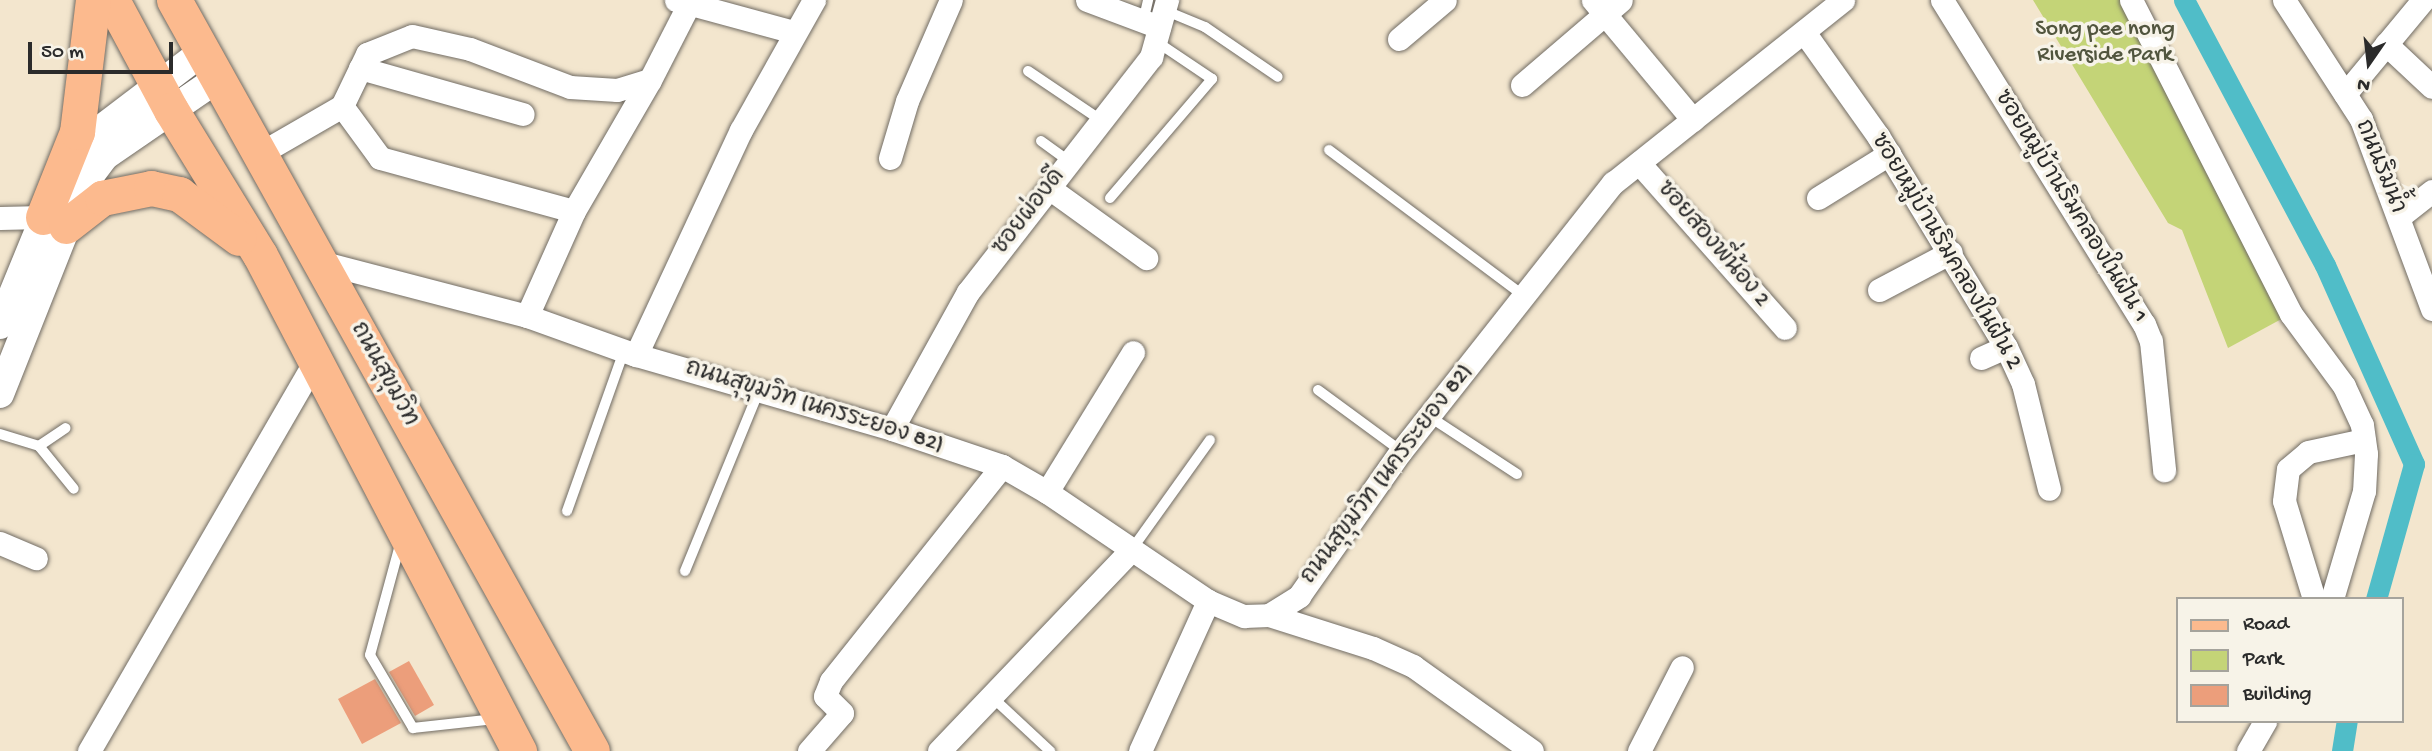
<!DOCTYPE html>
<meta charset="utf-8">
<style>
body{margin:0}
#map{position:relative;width:2432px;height:751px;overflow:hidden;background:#f3e6ce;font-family:"Gochi Hand","Playpen Sans Thai",sans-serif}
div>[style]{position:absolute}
.green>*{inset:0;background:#c4d477}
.canal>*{height:21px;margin:-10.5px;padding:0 10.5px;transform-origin:10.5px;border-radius:10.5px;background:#50bdc8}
.building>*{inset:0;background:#ec9e7b}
.roads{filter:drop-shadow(0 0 2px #716c64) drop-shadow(0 0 2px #716c64)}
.service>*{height:10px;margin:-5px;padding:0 5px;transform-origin:5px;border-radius:5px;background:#fff}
.minor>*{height:23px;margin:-11.5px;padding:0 11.5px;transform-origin:11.5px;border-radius:11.5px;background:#fff}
.tertiary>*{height:28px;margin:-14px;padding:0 14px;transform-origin:14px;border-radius:14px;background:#fff}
.primary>*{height:35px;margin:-17.5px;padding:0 17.5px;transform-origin:17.5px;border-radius:17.5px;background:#fcba8e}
span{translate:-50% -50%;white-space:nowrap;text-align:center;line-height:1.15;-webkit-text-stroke:7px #f7f3e8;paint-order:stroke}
.park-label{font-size:23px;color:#51553e}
.street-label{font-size:23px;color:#2b2b2b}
.legend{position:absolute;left:2176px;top:597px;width:228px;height:126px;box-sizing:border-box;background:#f7f3e8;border:2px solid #a5a39c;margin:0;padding:9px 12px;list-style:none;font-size:21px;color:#2b2b2b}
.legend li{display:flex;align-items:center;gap:14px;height:35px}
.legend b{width:35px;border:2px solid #a5a39c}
.north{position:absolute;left:2334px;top:28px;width:70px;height:70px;-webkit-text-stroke:5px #f7f3e8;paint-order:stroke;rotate:194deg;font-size:19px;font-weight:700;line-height:28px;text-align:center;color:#2b2b2b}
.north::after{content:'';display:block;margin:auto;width:24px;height:32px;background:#2b2b2b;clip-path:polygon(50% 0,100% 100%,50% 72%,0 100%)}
.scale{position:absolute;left:28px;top:42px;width:145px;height:32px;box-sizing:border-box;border:4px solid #2b2b2b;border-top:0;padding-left:9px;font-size:21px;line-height:24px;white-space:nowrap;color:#2b2b2b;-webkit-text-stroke:5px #f7f3e8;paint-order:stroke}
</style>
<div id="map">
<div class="green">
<div style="clip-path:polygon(2033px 0,2126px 0,2287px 316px,2228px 348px,2182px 230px,2168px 223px)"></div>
</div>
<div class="canal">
<div style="left:2184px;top:0;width:300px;rotate:62deg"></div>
<div style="left:2325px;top:265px;width:218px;rotate:65.9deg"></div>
<div style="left:2414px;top:464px;width:140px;rotate:105.7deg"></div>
<div style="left:2342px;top:751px;width:30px;rotate:-81deg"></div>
</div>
<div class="building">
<div style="clip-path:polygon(409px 661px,434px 705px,415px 716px,389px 672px)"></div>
<div style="clip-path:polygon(375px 679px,401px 723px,362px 744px,338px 699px)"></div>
</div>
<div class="roads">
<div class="service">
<div style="left:1164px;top:10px;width:44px;rotate:22.5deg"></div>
<div style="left:1205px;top:27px;width:88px;rotate:34.4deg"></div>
<div style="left:1143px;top:22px;width:23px;rotate:-77deg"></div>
<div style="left:1028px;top:71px;width:89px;rotate:34deg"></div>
<div style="left:1041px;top:141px;width:36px;rotate:36deg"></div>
<div style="left:1329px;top:150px;width:244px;rotate:36.8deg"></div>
<div style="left:1110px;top:198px;width:157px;rotate:-49.4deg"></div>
<div style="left:1212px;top:79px;width:66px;rotate:-146.1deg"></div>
<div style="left:1318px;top:390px;width:103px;rotate:36.3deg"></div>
<div style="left:1430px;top:417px;width:104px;rotate:33.2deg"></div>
<div style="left:0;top:434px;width:41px;rotate:17.1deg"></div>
<div style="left:39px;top:446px;width:55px;rotate:50.9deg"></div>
<div style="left:39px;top:446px;width:32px;rotate:-34deg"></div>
<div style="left:567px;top:511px;width:170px;rotate:-70.4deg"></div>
<div style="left:401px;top:541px;width:118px;rotate:105.2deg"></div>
<div style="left:370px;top:655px;width:85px;rotate:59.5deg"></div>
<div style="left:413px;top:728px;width:82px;rotate:-6.3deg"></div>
<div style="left:1132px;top:549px;width:134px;rotate:-54.4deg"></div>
<div style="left:685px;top:571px;width:195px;rotate:-67.7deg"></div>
<div style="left:991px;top:696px;width:81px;rotate:43deg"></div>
</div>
<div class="minor">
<div style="left:676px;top:0;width:122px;rotate:15.2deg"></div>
<div style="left:1087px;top:0;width:77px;rotate:20.6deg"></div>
<div style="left:1593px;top:0;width:156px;rotate:50.2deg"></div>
<div style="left:1942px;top:0;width:382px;rotate:58.1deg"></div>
<div style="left:2144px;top:324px;width:18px;rotate:68deg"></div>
<div style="left:2151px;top:341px;width:130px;rotate:84.2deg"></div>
<div style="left:2131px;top:0;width:352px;rotate:63deg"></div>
<div style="left:2291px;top:314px;width:89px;rotate:53.6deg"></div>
<div style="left:2344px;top:386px;width:43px;rotate:65.2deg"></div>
<div style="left:2362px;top:425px;width:29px;rotate:82deg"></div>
<div style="left:2366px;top:454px;width:37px;rotate:93deg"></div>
<div style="left:2364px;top:491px;width:113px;rotate:106.5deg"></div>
<div style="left:2284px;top:0;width:142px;rotate:57.1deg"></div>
<div style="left:2361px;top:119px;width:203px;rotate:69.5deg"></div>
<div style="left:1804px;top:32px;width:128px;rotate:54.6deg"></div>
<div style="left:1878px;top:136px;width:247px;rotate:58.8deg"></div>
<div style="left:2006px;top:347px;width:41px;rotate:65.3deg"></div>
<div style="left:2023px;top:384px;width:108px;rotate:76.1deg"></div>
<div style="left:1399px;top:39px;width:60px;rotate:-40.3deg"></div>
<div style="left:2386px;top:44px;width:63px;rotate:43.1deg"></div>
<div style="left:360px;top:68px;width:169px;rotate:15.8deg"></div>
<div style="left:1522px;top:85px;width:130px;rotate:-40.6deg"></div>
<div style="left:2345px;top:94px;width:122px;rotate:-50.3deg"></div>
<div style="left:342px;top:106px;width:64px;rotate:53.8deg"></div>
<div style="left:380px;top:158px;width:201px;rotate:15.3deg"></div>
<div style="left:259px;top:154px;width:96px;rotate:-30deg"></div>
<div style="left:342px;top:106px;width:58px;rotate:-64.3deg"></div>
<div style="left:367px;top:54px;width:48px;rotate:-21.8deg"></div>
<div style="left:412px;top:36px;width:59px;rotate:12.6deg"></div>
<div style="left:470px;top:49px;width:107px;rotate:20.8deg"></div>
<div style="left:570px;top:87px;width:47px;rotate:3.7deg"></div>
<div style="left:617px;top:90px;width:34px;rotate:-17deg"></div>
<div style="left:650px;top:80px;width:90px;rotate:-62.9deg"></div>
<div style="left:890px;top:158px;width:59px;rotate:-73.4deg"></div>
<div style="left:907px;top:101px;width:110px;rotate:-66.5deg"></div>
<div style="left:1639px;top:163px;width:220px;rotate:48.5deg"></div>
<div style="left:1049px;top:188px;width:120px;rotate:35.8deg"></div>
<div style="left:1818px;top:198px;width:84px;rotate:-31.8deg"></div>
<div style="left:2399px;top:217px;width:42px;rotate:-38.2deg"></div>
<div style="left:0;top:218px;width:43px;rotate:-1.3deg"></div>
<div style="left:320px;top:262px;width:214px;rotate:14.6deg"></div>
<div style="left:527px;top:316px;width:116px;rotate:19.7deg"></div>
<div style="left:636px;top:355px;width:266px;rotate:16.1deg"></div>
<div style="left:892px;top:429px;width:116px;rotate:18.6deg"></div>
<div style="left:1002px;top:466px;width:52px;rotate:30deg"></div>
<div style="left:1047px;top:492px;width:194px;rotate:34.1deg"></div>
<div style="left:1208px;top:601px;width:39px;rotate:23deg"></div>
<div style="left:1244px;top:616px;width:25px;rotate:-2deg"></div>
<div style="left:1269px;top:615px;width:36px;rotate:-32deg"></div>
<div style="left:1299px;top:596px;width:177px;rotate:-54.9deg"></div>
<div style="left:1401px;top:451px;width:342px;rotate:-51.7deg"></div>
<div style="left:1613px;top:183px;width:294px;rotate:-38.5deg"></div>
<div style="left:1879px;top:290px;width:81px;rotate:-27.8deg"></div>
<div style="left:527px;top:316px;width:115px;rotate:-65.9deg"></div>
<div style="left:574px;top:211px;width:151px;rotate:-59.9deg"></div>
<div style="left:636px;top:355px;width:248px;rotate:-65deg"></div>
<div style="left:741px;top:130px;width:149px;rotate:-60.7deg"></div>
<div style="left:1981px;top:358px;width:27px;rotate:-24deg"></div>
<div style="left:892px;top:429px;width:157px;rotate:-61deg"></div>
<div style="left:968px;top:292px;width:298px;rotate:-52.1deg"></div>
<div style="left:1151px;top:57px;width:59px;rotate:-74.3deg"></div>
<div style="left:1047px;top:492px;width:164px;rotate:-58.4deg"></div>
<div style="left:0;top:543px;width:39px;rotate:23deg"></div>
<div style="left:2314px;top:599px;width:102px;rotate:-107deg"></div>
<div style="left:2284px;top:501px;width:32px;rotate:-83deg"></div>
<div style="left:2288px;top:469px;width:26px;rotate:-40deg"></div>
<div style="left:2308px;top:452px;width:57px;rotate:-12.1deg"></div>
<div style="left:1269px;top:615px;width:109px;rotate:17.6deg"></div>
<div style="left:1373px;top:648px;width:44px;rotate:24.2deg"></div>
<div style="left:1413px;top:666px;width:146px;rotate:35.5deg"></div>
<div style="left:89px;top:751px;width:449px;rotate:-59.9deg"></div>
<div style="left:809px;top:751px;width:50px;rotate:-49deg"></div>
<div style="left:842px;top:713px;width:24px;rotate:-135deg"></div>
<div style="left:825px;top:696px;width:16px;rotate:-68deg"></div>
<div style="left:831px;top:681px;width:275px;rotate:-51.5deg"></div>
<div style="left:939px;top:751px;width:279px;rotate:-46.3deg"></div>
<div style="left:1140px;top:751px;width:165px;rotate:-65.6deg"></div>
<div style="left:1639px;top:751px;width:94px;rotate:-62.9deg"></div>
<div style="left:2248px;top:751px;width:34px;rotate:-60deg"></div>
</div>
<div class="tertiary">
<div style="left:71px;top:162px;width:29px;rotate:-54deg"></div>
<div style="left:88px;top:139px;width:143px;rotate:-37.3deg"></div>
<div style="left:0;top:325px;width:137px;rotate:-67.7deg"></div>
<div style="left:0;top:394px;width:225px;rotate:-68.3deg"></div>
<div style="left:83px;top:185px;width:36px;rotate:-53deg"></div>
<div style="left:105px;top:156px;width:136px;rotate:-34.5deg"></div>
</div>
<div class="primary">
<div style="left:112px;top:0;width:125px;rotate:61.8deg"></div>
<div style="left:171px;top:110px;width:170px;rotate:58.5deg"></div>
<div style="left:260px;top:255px;width:560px;rotate:62.43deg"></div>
<div style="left:174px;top:0;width:859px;rotate:60.9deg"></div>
<div style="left:43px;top:217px;width:92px;rotate:-68.2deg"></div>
<div style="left:77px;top:132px;width:133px;rotate:-83.1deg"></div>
<div style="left:66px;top:226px;width:46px;rotate:-37.9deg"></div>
<div style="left:102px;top:198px;width:50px;rotate:-11.5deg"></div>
<div style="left:151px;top:188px;width:29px;rotate:12deg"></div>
<div style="left:179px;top:194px;width:74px;rotate:36.3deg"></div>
</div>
</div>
<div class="park-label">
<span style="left:2105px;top:43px">Song pee nong<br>Riverside Park</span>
</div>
<div class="street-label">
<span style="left:2379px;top:167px;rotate:68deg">ถนนริมน้ำ</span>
<span style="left:2070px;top:207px;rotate:58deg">ซอยหมู่บ้านริมคลองในฝัน 1</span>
<span style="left:1030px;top:213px;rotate:-52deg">ซอยผ่องดี</span>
<span style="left:1712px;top:245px;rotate:49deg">ซอยสองพี่น้อง 2</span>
<span style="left:1945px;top:252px;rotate:59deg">ซอยหมู่บ้านริมคลองในฝัน 2</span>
<span style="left:383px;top:375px;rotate:61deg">ถนนสุขุมวิท</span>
<span style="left:814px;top:408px;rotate:17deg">ถนนสุขุมวิท (นครระยอง 82)</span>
<span style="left:1388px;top:475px;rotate:-53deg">ถนนสุขุมวิท (นครระยอง 82)</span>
</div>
<ul class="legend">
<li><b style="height:9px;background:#fcba8e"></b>Road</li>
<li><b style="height:19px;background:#c4d477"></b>Park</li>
<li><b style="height:19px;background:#ec9e7b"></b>Building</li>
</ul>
<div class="north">N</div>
<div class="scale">50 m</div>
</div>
